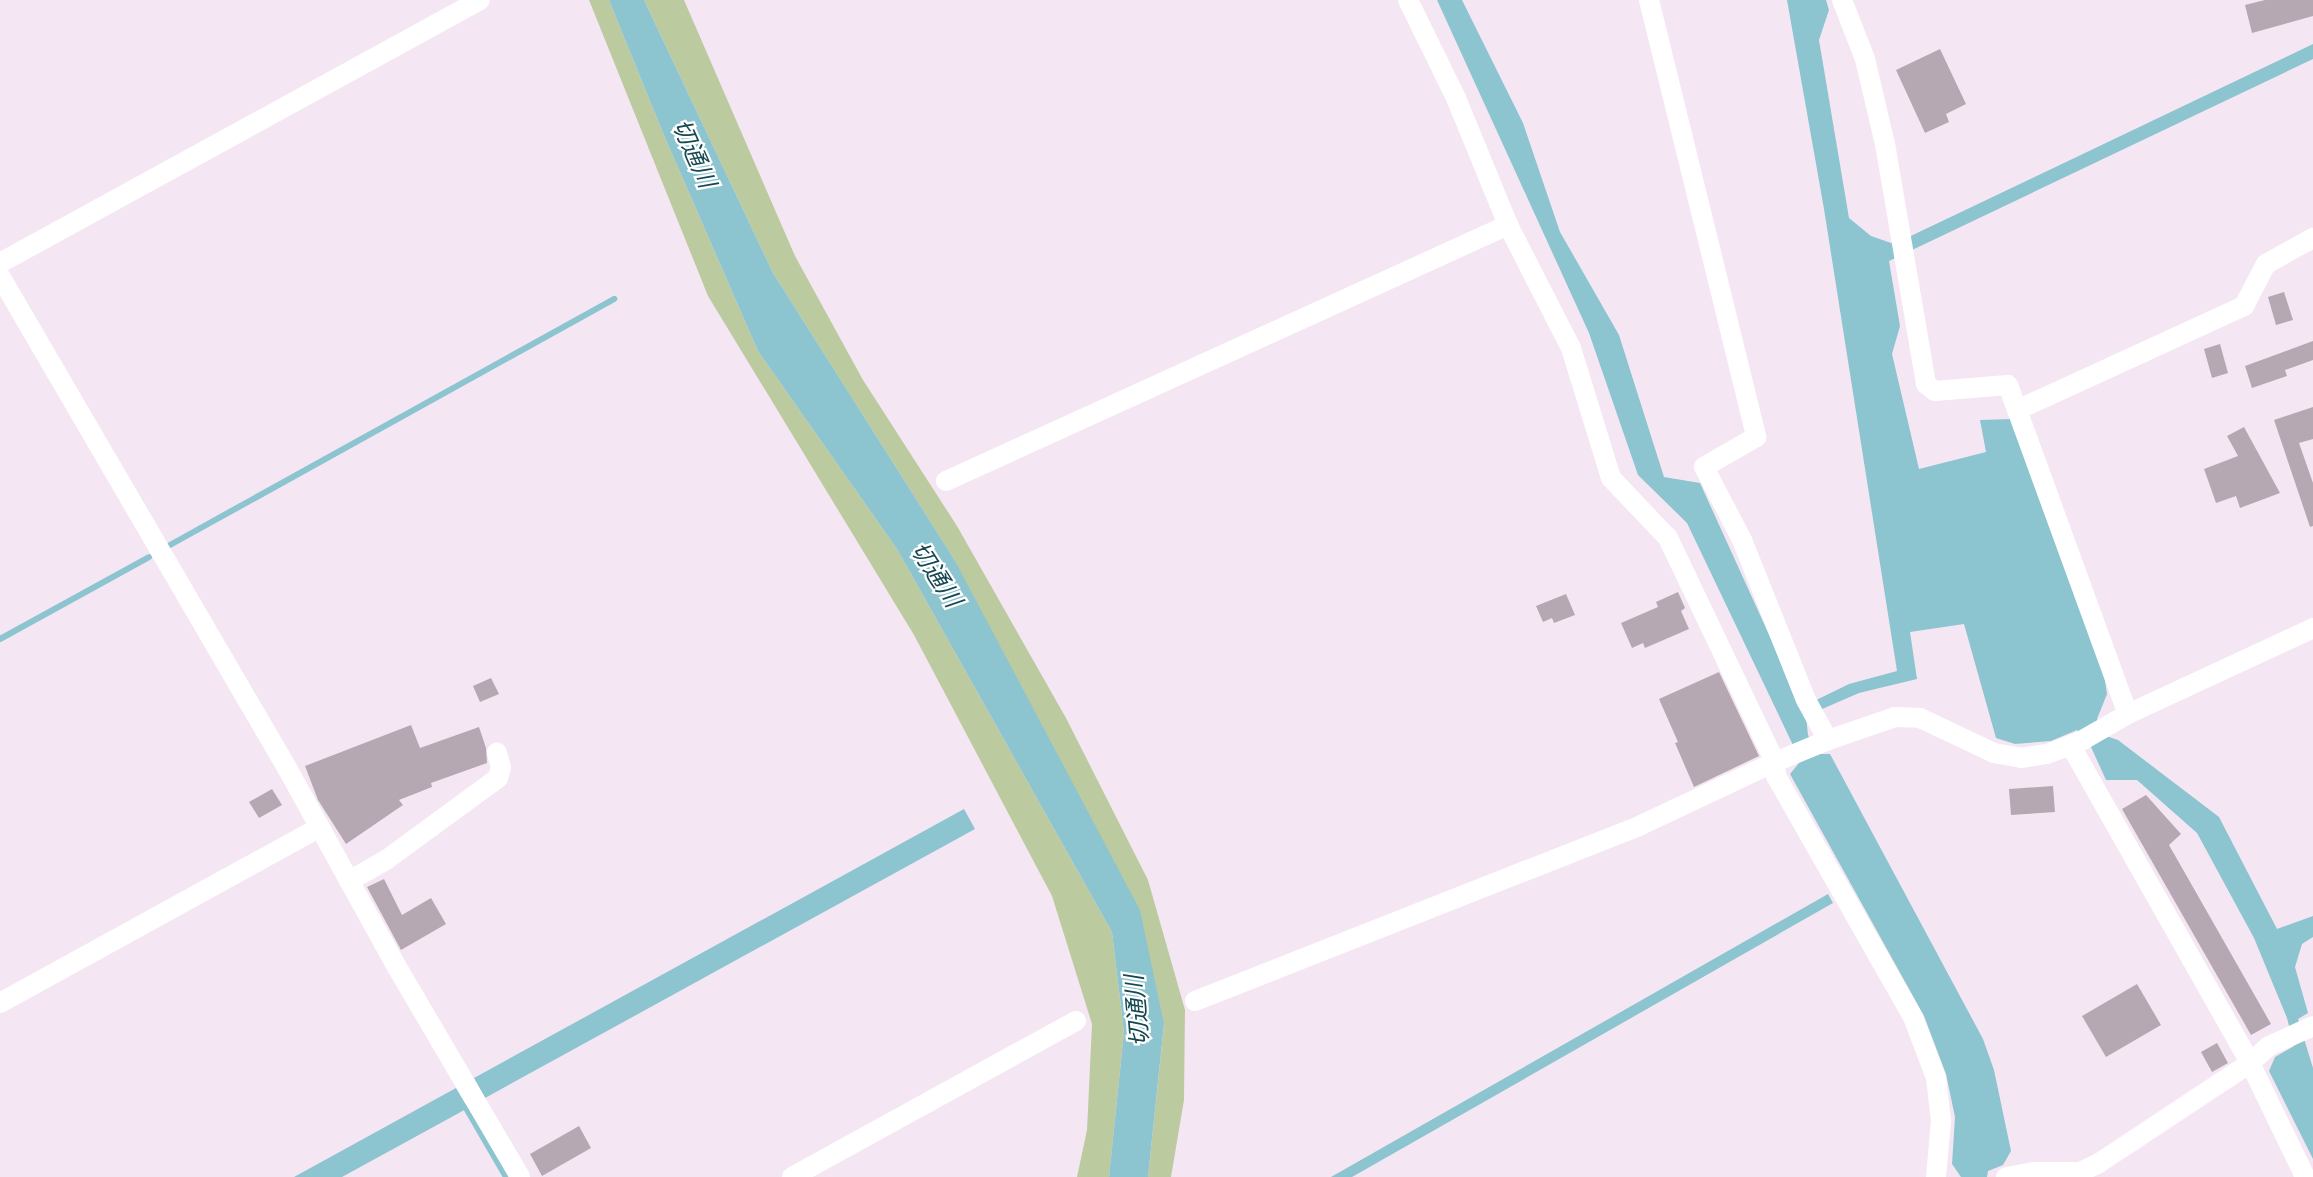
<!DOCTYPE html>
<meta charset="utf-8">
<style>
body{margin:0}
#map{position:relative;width:2313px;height:1177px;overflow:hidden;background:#f4e7f3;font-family:Commissioner,"Noto Sans JP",sans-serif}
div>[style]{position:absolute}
.green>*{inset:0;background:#bccaa0}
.water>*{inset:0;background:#8cc4d0}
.stream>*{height:6px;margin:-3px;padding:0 3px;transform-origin:3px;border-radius:3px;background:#8cc4d0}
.building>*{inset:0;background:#b5a8b3}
.minor>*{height:20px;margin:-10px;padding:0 10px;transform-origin:10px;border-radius:10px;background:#fff}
span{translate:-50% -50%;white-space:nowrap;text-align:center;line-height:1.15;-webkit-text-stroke:4.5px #fff;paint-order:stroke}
.water-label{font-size:24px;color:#164851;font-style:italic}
</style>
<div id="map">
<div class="green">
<div style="clip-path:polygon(589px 0,609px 0,663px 133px,758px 351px,897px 549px,1112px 932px,1124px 1032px,1109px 1177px,1077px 1177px,1087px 1130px,1092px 1024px,1052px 896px,914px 635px,708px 296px)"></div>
<div style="clip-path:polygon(644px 0,684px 0,795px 256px,863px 380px,957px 526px,1066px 718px,1148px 880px,1185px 1010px,1184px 1100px,1171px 1177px,1148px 1177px,1164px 1025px,954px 559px,773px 273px)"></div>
</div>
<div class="water">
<div style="clip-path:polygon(609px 0,644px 0,773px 273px,954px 559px,1140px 910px,1164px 1024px,1148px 1177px,1109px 1177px,1124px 1032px,1112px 932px,897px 549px,758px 351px,663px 133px)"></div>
<div style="clip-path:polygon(1437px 0,1462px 0,1523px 123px,1560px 232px,1619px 335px,1664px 477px,1700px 483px,1802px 707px,1849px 684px,1897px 671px,1824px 209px,1787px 0,1826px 0,1829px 10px,1819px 40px,1849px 218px,1871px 236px,1894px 244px,2313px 44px,2313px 59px,1889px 261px,1900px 326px,1892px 354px,1919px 469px,1986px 452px,1980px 420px,2012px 419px,2102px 660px,2107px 694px,2097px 719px,2106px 736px,2118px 740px,2219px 817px,2277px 929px,2313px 916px,2313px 937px,2302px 944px,2295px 967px,2308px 1013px,2298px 1019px,2313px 1068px,2313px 1159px,2269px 1071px,2275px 1057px,2294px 1046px,2287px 1018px,2254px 938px,2197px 833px,2137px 780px,2106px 780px,2091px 747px,2077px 730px,2051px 741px,2015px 744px,1996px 738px,1964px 624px,1910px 632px,1917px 679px,1859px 693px,1806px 716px,1808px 735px,1817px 754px,1830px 754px,1983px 1039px,1994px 1070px,2011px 1151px,2003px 1165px,1988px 1171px,1987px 1177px,1961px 1177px,1952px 1164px,1955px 1117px,1946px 1074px,1924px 1016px,1790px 774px,1799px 763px,1792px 743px,1687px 523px,1638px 475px,1589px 333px)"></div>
<div style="clip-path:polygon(964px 809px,975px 829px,485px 1098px,474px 1078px)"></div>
<div style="clip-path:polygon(1828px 894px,1833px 903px,1352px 1177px,1331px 1177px)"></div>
<div style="clip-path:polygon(456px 1088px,468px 1108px,342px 1177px,294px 1177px)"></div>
</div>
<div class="stream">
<div style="left:170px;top:545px;width:508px;rotate:-28.99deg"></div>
<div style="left:0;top:639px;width:170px;rotate:-28.8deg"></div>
<div style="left:466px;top:1108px;width:80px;rotate:59.9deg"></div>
</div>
<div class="building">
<div style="clip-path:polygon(2265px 0,2313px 0,2313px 16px,2252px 33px,2245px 5px)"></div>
<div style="clip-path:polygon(1940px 49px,1966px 104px,1946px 114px,1949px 122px,1925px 133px,1896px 70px)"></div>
<div style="clip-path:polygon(2284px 292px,2293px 320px,2276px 325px,2268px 297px)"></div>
<div style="clip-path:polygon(2313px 341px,2313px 360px,2285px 370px,2287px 376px,2252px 388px,2245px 366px)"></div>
<div style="clip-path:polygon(2220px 344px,2228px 373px,2212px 378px,2204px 349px)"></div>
<div style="clip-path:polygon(2313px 407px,2313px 439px,2299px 443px,2313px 483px,2313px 526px,2310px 527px,2274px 420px)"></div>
<div style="clip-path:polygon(2244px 427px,2280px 493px,2240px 508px,2236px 496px,2216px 503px,2204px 469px,2238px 456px,2227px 436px)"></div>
<div style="clip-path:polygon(1678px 592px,1685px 608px,1681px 611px,1689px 629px,1645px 648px,1643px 643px,1632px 648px,1621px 623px,1658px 607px,1656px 602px)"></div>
<div style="clip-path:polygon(1566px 594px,1575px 615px,1554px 623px,1552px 618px,1543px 622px,1536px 606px)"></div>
<div style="clip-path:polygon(1719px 672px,1759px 756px,1694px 787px,1675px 743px,1678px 742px,1659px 699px)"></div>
<div style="clip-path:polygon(491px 678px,499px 694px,480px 702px,473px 686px)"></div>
<div style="clip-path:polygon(411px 725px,420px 748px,479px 727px,486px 748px,487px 763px,431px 783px,432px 787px,399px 800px,403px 805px,346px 844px,318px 800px,305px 766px)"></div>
<div style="clip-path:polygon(2053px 786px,2055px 812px,2011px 815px,2009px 789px)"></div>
<div style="clip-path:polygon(272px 789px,282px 805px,259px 818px,249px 802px)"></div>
<div style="clip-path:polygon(2146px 795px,2181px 834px,2169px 845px,2271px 1024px,2251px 1035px,2122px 809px)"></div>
<div style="clip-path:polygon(384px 879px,402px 915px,431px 898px,446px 924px,401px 950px,367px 887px)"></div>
<div style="clip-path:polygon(2137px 984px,2161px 1025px,2106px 1057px,2082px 1016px)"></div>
<div style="clip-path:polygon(2217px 1043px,2228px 1063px,2212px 1072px,2201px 1052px)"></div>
<div style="clip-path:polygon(579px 1126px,591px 1148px,542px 1176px,530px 1154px)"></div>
</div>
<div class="minor">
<div style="left:1408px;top:0;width:109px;rotate:63.9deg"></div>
<div style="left:1456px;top:98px;width:137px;rotate:67.7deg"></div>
<div style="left:1508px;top:225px;width:138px;rotate:62.9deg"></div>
<div style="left:1571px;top:348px;width:136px;rotate:72.9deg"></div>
<div style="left:1611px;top:478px;width:83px;rotate:46.5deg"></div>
<div style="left:1668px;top:538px;width:248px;rotate:64.5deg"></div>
<div style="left:1775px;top:762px;width:57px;rotate:-22.5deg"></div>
<div style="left:1828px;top:740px;width:71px;rotate:-18.9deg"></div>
<div style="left:1895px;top:717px;width:25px;rotate:2deg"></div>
<div style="left:1920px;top:718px;width:82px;rotate:25.3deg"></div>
<div style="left:1994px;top:753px;width:27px;rotate:10deg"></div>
<div style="left:2021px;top:758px;width:26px;rotate:-9deg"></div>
<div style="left:2047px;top:754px;width:36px;rotate:-21deg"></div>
<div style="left:2081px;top:741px;width:54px;rotate:-29.9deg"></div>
<div style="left:2128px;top:714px;width:204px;rotate:-24.9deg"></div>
<div style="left:1649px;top:0;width:450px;rotate:76.2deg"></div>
<div style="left:1756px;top:437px;width:60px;rotate:150deg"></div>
<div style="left:1704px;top:467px;width:82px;rotate:62.5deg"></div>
<div style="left:1742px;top:540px;width:172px;rotate:68.2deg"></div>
<div style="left:1806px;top:700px;width:46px;rotate:61.2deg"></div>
<div style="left:1842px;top:0;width:63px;rotate:68.7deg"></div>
<div style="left:1865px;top:59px;width:87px;rotate:76.8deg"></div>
<div style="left:1885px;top:144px;width:243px;rotate:80.3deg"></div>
<div style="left:1926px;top:384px;width:11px;rotate:38deg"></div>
<div style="left:1935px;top:391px;width:73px;rotate:-4.7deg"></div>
<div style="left:2008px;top:385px;width:350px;rotate:70deg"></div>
<div style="left:0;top:263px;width:547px;rotate:-28.72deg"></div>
<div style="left:0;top:276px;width:570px;rotate:59.74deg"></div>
<div style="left:287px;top:768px;width:222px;rotate:61.1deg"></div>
<div style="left:394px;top:962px;width:249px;rotate:59.6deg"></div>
<div style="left:2017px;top:410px;width:250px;rotate:-24.6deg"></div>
<div style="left:2244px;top:306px;width:47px;rotate:-62.4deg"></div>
<div style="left:2266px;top:264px;width:54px;rotate:-29deg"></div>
<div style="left:946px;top:481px;width:618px;rotate:-24.49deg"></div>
<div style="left:2071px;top:746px;width:364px;rotate:60.5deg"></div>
<div style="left:2250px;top:1063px;width:127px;rotate:64.2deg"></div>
<div style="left:349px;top:881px;width:43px;rotate:-29.6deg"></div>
<div style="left:386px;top:860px;width:139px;rotate:-36.2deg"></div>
<div style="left:498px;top:778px;width:11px;rotate:-75deg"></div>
<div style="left:501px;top:767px;width:15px;rotate:-106deg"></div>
<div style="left:1195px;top:1001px;width:479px;rotate:-21.5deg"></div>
<div style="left:1641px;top:825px;width:148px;rotate:-25.2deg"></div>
<div style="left:1775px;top:762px;width:14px;rotate:86deg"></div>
<div style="left:1776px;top:776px;width:277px;rotate:60.4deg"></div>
<div style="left:1913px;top:1017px;width:65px;rotate:69.3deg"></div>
<div style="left:1936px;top:1078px;width:43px;rotate:83.4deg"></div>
<div style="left:1941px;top:1121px;width:56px;rotate:95.1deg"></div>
<div style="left:0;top:1003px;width:365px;rotate:-28.8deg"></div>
<div style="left:792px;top:1177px;width:324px;rotate:-28.8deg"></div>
<div style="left:2006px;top:1177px;width:27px;rotate:-10deg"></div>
<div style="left:2033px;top:1172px;width:47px"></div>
<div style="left:2080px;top:1172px;width:21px;rotate:-25deg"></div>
<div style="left:2099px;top:1163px;width:181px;rotate:-33.5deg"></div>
<div style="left:2250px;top:1063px;width:25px;rotate:-42deg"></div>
<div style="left:2269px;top:1046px;width:48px;rotate:-24.4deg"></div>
</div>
<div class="water-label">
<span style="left:695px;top:153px;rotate:66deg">切通川</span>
<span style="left:937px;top:574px;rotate:57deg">切通川</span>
<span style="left:1136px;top:1011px;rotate:-95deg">切通川</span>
</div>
</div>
